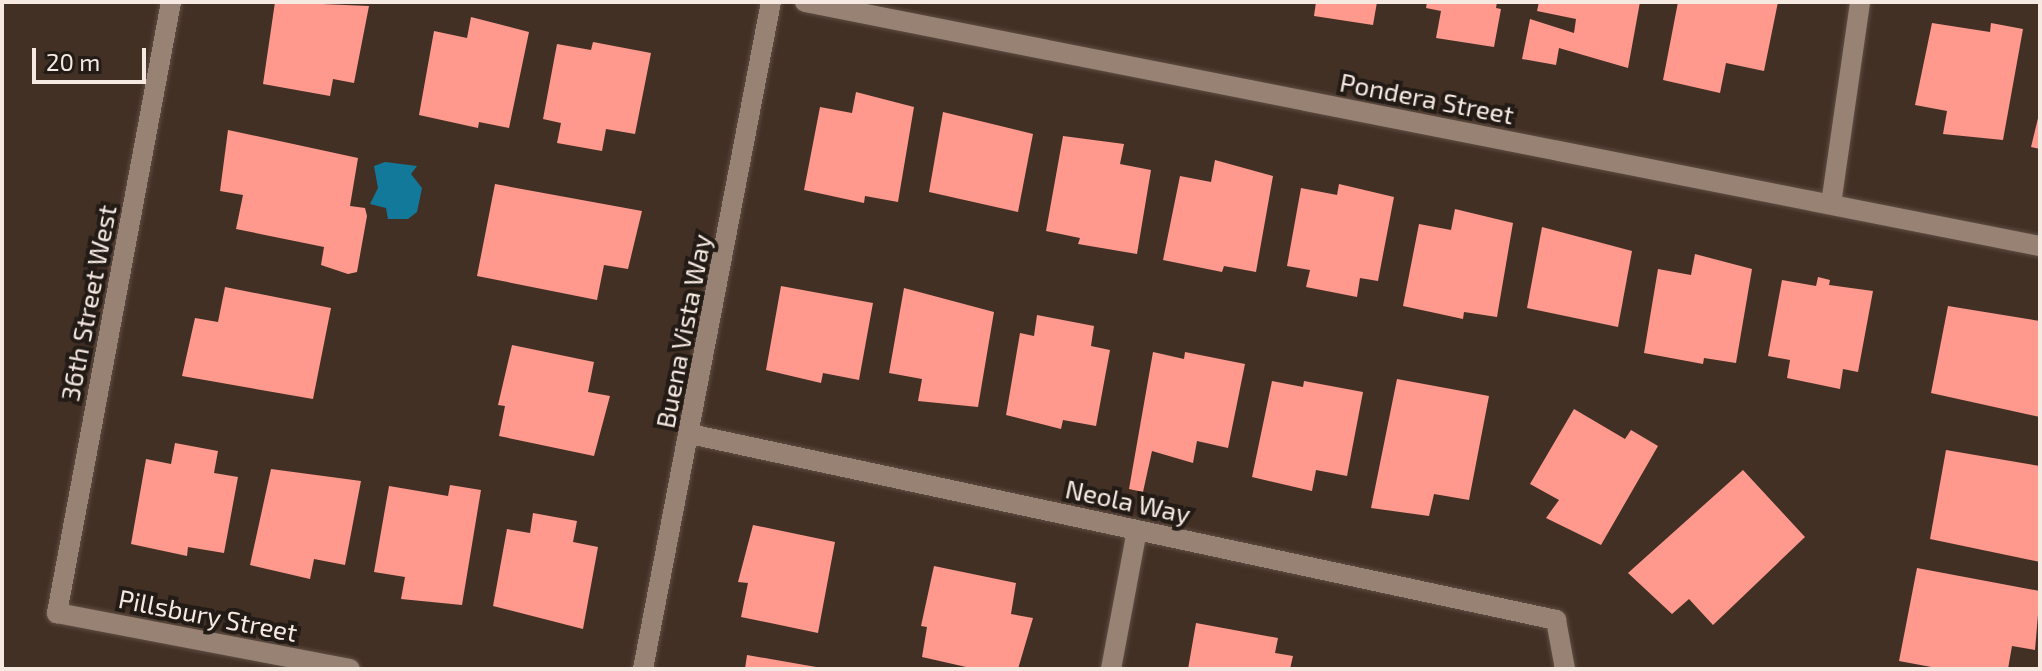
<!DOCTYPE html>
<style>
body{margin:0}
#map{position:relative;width:2042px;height:671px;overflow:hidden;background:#433025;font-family:"Exo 2",sans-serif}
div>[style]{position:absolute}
.water>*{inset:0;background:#12799b}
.building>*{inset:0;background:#ff998d}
.roads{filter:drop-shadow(0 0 2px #5e4e44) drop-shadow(0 0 2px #5e4e44)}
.street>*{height:20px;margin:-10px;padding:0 10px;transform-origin:10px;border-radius:10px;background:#988274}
span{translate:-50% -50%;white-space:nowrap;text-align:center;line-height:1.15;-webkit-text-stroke:8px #231b15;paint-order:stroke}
.street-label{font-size:26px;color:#f6e9e2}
.frame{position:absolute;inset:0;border:4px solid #f6e9e2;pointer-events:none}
.scale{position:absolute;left:32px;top:48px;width:114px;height:36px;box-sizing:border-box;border:4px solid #f6e9e2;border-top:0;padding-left:10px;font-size:24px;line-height:28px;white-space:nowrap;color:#f6e9e2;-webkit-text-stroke:6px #231b15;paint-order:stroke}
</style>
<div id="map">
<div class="water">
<div style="clip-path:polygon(385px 162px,417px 166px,411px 174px,422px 188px,417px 212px,408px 219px,388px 219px,386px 208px,370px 204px,378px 188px,374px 166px)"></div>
</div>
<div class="building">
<div style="clip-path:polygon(275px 2px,369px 6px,354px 83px,333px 79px,330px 96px,263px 84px)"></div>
<div style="clip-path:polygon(1316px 2px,1377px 2px,1373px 25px,1314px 16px)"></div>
<div style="clip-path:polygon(1427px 2px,1497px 2px,1496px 8px,1501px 9px,1494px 47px,1436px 38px,1441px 11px,1426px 8px)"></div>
<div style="clip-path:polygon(1539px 2px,1640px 2px,1628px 68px,1559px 48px,1556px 65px,1522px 59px,1530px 19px,1574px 33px,1576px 19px,1537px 11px)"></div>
<div style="clip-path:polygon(1678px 2px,1778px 2px,1764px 71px,1726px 63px,1720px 93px,1663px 80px)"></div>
<div style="clip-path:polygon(471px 17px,529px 32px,509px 128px,479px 122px,478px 128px,419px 115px,434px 31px,467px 38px)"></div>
<div style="clip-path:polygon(1932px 23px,1990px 32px,1991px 23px,2023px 29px,2003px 140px,1943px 134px,1947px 111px,1915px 105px)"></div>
<div style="clip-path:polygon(593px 42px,651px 53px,635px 134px,606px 129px,602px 151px,557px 143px,561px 123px,543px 119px,557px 44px,591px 50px)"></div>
<div style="clip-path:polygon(856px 92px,914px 107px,898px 202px,865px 196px,864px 203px,804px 190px,820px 107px,852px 113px)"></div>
<div style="clip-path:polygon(2040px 110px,2040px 149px,2031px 147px)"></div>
<div style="clip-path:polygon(943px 112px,1033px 134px,1018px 212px,929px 192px)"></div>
<div style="clip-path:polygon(228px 130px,358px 158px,350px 206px,365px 208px,367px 216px,357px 272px,348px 274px,321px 265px,324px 247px,236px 229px,243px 195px,220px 191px)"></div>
<div style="clip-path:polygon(1063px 136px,1124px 144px,1120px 164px,1151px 170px,1137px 254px,1078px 244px,1080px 238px,1046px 231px)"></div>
<div style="clip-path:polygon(1215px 160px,1273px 176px,1256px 272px,1224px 266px,1222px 272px,1163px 260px,1180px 176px,1211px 182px)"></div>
<div style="clip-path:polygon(495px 184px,642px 211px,628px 269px,604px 265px,597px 300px,477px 276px)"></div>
<div style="clip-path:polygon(1339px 184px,1394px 197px,1378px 281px,1360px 278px,1357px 297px,1306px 287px,1310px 270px,1287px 266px,1301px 188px,1337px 195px)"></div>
<div style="clip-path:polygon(1455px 209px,1513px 223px,1497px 317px,1464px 312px,1463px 319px,1403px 306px,1419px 224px,1451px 230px)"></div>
<div style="clip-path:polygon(1542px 227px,1632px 251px,1618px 327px,1527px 308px)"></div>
<div style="clip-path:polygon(1695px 254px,1752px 269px,1736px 363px,1704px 358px,1703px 364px,1644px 353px,1658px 269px,1691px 275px)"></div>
<div style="clip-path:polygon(1818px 277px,1830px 280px,1829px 285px,1873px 291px,1858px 372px,1843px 369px,1840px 389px,1787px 378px,1790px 360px,1768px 356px,1782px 280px,1816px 286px)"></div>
<div style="clip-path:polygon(781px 286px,873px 303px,859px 380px,823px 373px,821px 383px,766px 370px)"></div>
<div style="clip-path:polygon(225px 287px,331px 308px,313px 399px,182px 376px,195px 318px,218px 322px)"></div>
<div style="clip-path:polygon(904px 288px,994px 312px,978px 407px,918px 401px,922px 379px,889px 373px)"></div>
<div style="clip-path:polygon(1948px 306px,2040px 321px,2040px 417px,1931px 393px)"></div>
<div style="clip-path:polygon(1037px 315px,1094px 326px,1091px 346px,1110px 350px,1096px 426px,1063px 420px,1061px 429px,1006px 415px,1020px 333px,1034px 336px)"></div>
<div style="clip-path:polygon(512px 345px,594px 362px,588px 392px,610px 396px,594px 456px,499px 436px,505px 406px,498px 405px)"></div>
<div style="clip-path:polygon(1153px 352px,1184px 359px,1185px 352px,1245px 364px,1228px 448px,1197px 441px,1193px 463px,1152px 451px,1143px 492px,1129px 489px)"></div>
<div style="clip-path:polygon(1397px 379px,1489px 396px,1469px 500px,1434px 494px,1429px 516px,1371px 508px)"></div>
<div style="clip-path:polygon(1272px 381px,1303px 387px,1304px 381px,1363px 392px,1347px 476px,1316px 470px,1312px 491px,1252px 477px)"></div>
<div style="clip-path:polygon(1574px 409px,1625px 439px,1631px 430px,1658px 446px,1601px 545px,1546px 518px,1559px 500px,1530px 484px)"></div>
<div style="clip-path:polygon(175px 443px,218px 451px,214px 473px,238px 477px,224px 553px,188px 547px,187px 556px,131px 544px,146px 459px,171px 464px)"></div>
<div style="clip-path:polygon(1946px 450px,2040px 466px,2040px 562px,1930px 539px)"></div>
<div style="clip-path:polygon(271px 469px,361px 481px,345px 565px,314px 559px,310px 579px,250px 565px)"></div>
<div style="clip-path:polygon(1743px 470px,1805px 537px,1713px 625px,1689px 599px,1672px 614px,1628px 573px)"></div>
<div style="clip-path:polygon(450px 485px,481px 490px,462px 605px,401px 599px,405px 577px,374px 572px,389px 486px,448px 496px)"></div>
<div style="clip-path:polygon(533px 513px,577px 521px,573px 542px,598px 547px,583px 629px,493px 606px,507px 529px,530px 533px)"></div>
<div style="clip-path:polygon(753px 525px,835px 542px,818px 633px,741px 617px,748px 583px,738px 582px)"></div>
<div style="clip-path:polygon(934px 566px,1016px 583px,1011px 614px,1033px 618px,1018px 669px,975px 669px,922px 657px,927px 627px,921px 626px)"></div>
<div style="clip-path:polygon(1917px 568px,2040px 591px,2035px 650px,2012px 646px,2008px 669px,1942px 669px,1899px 661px)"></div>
<div style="clip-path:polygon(1196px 623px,1278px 638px,1275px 653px,1293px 656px,1290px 669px,1188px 669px)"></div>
<div style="clip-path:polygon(747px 655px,816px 667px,816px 669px,745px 669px)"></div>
</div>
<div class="roads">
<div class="street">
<div style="left:171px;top:2px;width:622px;rotate:100.57deg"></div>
<div style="left:57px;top:613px;width:298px;rotate:10.8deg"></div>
<div style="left:805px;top:2px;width:1259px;rotate:11.18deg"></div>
<div style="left:1831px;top:204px;width:204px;rotate:-81.8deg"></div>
<div style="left:690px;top:434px;width:886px;rotate:12.12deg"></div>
<div style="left:1556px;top:620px;width:50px;rotate:79.6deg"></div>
<div style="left:643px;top:669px;width:679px;rotate:-79.14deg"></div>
<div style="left:1111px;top:669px;width:141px;rotate:-79.4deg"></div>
</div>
</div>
<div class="street-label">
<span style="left:1427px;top:98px;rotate:11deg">Pondera Street</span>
<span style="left:88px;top:303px;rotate:-79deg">36th Street West</span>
<span style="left:683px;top:331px;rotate:-79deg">Buena Vista Way</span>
<span style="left:1128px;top:501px;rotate:12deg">Neola Way</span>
<span style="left:208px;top:615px;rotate:11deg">Pillsbury Street</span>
</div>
<div class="frame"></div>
<div class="scale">20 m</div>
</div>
